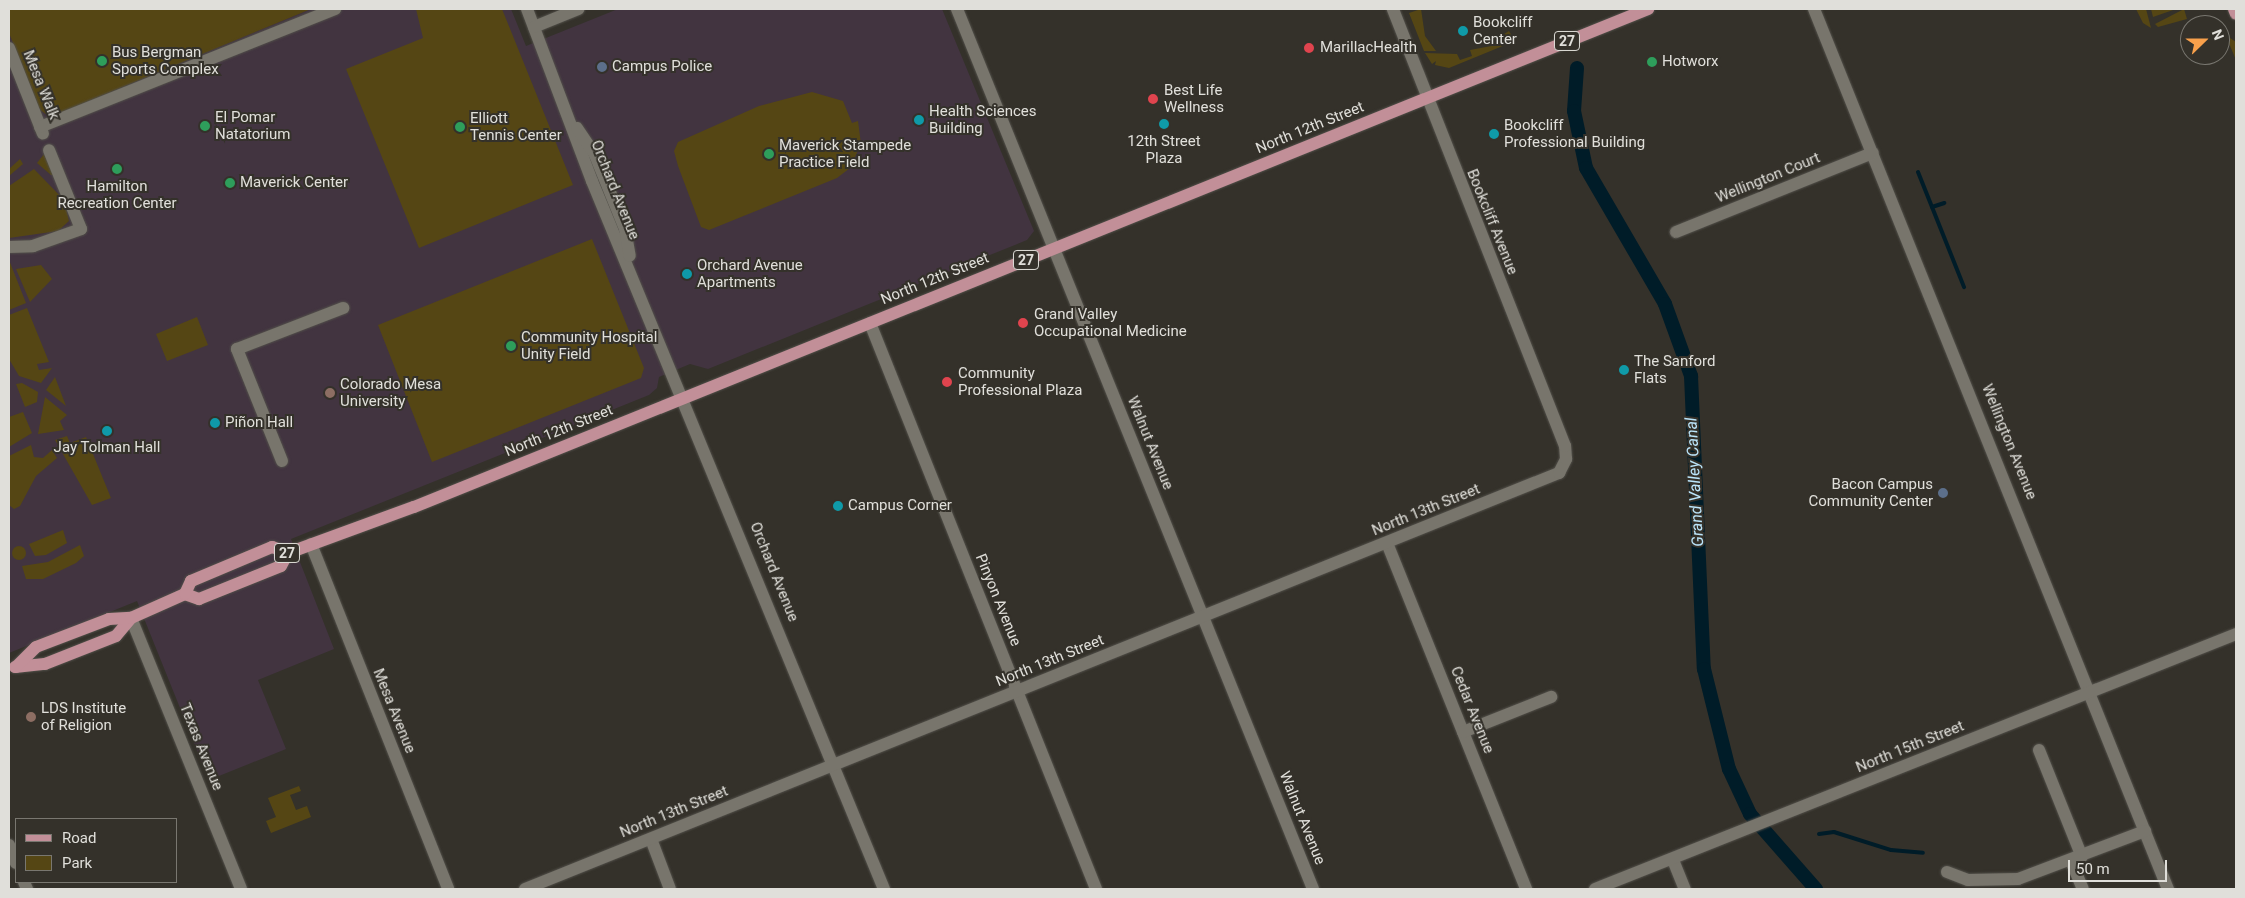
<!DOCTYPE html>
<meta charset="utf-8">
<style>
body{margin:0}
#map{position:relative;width:2245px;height:898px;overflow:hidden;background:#34312a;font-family:Roboto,sans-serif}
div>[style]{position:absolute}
.education>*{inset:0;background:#423440}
.green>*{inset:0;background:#554614}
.round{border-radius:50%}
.stream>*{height:4px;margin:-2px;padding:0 2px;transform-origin:2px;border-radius:2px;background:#001c28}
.canal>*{height:14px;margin:-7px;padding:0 7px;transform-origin:7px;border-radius:7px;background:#001c28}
.roads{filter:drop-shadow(0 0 1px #52504a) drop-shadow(0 0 1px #52504a)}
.minor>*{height:12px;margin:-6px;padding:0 6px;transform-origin:6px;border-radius:6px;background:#78756c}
.major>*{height:12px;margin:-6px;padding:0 6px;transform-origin:6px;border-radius:6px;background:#c28f98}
.dots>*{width:14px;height:14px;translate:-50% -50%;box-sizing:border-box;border:2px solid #34312a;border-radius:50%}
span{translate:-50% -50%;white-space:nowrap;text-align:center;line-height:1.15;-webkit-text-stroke:4px #34312a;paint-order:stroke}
.shield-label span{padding:1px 4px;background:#34312a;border:1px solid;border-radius:4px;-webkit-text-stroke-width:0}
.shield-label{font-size:14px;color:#e0dfda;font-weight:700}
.poi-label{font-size:15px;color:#e0dfda}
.left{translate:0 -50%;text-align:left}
.right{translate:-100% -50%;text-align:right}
.street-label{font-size:15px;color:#e0dfda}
.water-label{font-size:16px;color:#bbe5fb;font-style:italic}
.frame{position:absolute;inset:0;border:10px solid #e0dfda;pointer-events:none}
.legend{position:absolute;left:15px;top:818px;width:162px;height:65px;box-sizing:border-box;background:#34312a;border:1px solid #797770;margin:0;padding:6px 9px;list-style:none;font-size:15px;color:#e0dfda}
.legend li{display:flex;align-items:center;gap:10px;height:25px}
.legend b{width:25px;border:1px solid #797770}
.north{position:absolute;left:2180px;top:15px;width:50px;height:50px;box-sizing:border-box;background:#34312a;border:1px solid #797770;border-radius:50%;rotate:68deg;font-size:14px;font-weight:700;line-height:20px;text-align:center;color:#e0dfda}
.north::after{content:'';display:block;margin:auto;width:18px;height:22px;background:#f8a04b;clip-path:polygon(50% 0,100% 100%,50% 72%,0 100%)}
.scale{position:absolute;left:2068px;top:860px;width:99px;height:22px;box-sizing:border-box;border:2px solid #e0dfda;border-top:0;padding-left:6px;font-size:15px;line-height:18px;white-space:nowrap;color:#e0dfda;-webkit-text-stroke:4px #34312a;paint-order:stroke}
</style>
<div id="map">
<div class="education">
<div style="clip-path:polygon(9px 9px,511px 9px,526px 46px,618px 9px,942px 9px,1034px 231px,1027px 240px,708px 369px,690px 364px,659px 377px,657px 388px,649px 395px,291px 539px,334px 649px,258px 680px,286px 749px,209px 780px,137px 601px,9px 653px)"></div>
</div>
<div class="green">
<div style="clip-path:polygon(9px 9px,311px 9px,50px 117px,40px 110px,9px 33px)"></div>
<div style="clip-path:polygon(416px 9px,502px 9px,573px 185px,419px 248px,346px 69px,423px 38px)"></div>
<div style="clip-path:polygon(1421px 9px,1425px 36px,1436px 51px,1424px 51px,1409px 13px)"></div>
<div style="clip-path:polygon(2136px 9px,2146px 9px,2151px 28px,2143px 23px)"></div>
<div style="clip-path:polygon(2151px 9px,2176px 9px,2153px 17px)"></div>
<div style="clip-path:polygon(2184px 9px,2187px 19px,2158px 27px,2155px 24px)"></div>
<div style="clip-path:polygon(1509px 31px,1515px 41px,1449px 68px,1435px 65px,1436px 61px,1432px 64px,1425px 53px,1457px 54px,1460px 60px,1472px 56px,1470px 50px,1502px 44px,1499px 37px)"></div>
<div style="clip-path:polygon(2227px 36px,2236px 42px,2236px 60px,2228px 41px)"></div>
<div style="clip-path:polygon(812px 92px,843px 101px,852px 123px,858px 121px,861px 144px,850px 168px,837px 178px,709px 230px,701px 227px,678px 166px,674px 151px,678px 142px,759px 106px)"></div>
<div style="clip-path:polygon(44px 154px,53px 175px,51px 175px,37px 163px)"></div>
<div style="clip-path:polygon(20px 159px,23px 164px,9px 176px,9px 169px)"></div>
<div style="clip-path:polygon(34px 169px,64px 200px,69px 221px,58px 231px,9px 238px,9px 186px)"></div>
<div style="clip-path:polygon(592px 239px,644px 368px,641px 378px,432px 462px,378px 325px)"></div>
<div style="clip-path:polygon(9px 260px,26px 303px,9px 310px)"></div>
<div style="clip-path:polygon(41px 265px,52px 279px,30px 302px,16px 269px)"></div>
<div style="clip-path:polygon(27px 308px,49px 362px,37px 364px,39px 370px,52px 368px,41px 383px,19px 376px,9px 359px,9px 315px)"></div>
<div style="clip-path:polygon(197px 317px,208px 345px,167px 361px,156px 334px)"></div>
<div style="clip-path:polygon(55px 377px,66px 406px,46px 390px)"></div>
<div style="clip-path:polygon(22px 383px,38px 392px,37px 402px,25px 407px,16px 384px)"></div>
<div style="clip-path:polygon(45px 397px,67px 415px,60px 421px,64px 430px,38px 434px)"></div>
<div style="clip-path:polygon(23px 412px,32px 433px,9px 447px,9px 417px)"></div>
<div style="clip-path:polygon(67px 436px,70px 443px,86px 437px,111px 498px,92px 505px,55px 440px)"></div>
<div style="clip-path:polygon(31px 445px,34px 457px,43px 458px,52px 450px,57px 458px,36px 476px,20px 506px,14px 509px,9px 505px,9px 456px)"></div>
<div style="clip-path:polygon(63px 530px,67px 543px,46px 555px,35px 556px,29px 544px)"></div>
<div style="clip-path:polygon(80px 545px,84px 556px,76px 563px,43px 579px,26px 579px,22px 566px,48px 562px)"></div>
<div class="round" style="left:12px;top:546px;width:14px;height:14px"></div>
<div style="clip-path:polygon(299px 786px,301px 791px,290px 795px,296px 810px,307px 806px,311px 817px,271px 833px,266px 821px,276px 817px,268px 798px)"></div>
</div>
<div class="stream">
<div style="left:1918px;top:172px;width:124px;rotate:68.2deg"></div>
<div style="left:1932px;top:207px;width:13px;rotate:-18deg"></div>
<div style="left:1819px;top:834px;width:15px;rotate:-8deg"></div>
<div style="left:1834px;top:832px;width:60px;rotate:17.5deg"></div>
<div style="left:1891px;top:850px;width:32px;rotate:5deg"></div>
</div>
<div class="canal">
<div style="left:1577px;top:68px;width:43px;rotate:94deg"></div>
<div style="left:1574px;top:111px;width:58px;rotate:78.1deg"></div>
<div style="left:1586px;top:168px;width:157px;rotate:59.8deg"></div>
<div style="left:1665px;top:304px;width:77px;rotate:70.1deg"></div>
<div style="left:1691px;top:376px;width:293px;rotate:87.5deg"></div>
<div style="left:1704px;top:669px;width:103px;rotate:76deg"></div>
<div style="left:1729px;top:769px;width:50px;rotate:65deg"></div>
<div style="left:1750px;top:814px;width:100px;rotate:48.7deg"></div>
</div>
<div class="roads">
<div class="minor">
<div style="left:527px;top:9px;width:184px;rotate:69.3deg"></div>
<div style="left:592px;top:181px;width:766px;rotate:67.59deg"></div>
<div style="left:957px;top:9px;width:949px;rotate:67.97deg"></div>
<div style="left:1814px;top:9px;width:949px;rotate:68.09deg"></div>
<div style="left:534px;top:27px;width:48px;rotate:-22.2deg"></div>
<div style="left:9px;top:48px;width:92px;rotate:68.4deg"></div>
<div style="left:40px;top:127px;width:318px;rotate:-21.8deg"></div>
<div style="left:577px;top:128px;width:32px;rotate:56deg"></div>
<div style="left:595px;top:155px;width:80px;rotate:67.9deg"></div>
<div style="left:625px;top:229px;width:27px;rotate:80deg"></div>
<div style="left:1676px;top:232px;width:212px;rotate:-21.9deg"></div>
<div style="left:9px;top:247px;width:24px;rotate:-2deg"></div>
<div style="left:33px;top:246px;width:51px;rotate:-19.5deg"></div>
<div style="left:81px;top:229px;width:85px;rotate:-112.1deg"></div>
<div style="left:870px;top:323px;width:609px;rotate:68.23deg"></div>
<div style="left:282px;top:461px;width:121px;rotate:-111.9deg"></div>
<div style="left:237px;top:349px;width:114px;rotate:-21.1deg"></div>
<div style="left:1387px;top:543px;width:373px;rotate:68.1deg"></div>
<div style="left:311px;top:544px;width:371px;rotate:68.3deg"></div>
<div style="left:131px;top:618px;width:292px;rotate:67.9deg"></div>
<div style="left:1463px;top:732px;width:95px;rotate:-21.7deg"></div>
<div style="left:2039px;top:750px;width:115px;rotate:68.1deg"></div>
<div style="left:651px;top:839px;width:53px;rotate:69.2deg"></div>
<div style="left:9px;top:845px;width:19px;rotate:69deg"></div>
<div style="left:1673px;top:860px;width:31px;rotate:68deg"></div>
<div style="left:2071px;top:861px;width:30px;rotate:67deg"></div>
<div style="left:1947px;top:872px;width:22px;rotate:21deg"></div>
<div style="left:1968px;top:880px;width:50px;rotate:-1.1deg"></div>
<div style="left:2018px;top:879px;width:136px;rotate:-20.7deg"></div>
<div style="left:24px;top:882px;width:8px;rotate:67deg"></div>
<div style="left:525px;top:889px;width:1115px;rotate:-21.92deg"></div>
<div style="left:1559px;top:473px;width:16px;rotate:-63deg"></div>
<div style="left:1566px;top:459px;width:13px;rotate:-94deg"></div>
<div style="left:1565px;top:446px;width:470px;rotate:-111.5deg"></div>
<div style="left:1595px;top:889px;width:690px;rotate:-21.69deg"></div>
</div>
<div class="major">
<div style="left:2234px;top:9px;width:5px;rotate:68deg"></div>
<div style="left:288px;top:553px;width:134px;rotate:-20.1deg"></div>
<div style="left:414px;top:507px;width:1331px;rotate:-21.98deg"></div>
<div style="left:15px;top:667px;width:30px;rotate:-6deg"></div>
<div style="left:45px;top:664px;width:76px;rotate:-21.5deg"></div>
<div style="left:116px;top:636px;width:23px;rotate:-50deg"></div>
<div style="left:16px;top:667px;width:28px;rotate:-45deg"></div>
<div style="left:36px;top:647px;width:78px;rotate:-21deg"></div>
<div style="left:109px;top:619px;width:22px;rotate:-3deg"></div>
<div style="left:131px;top:618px;width:59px;rotate:-24deg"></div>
<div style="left:185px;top:594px;width:15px;rotate:20deg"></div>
<div style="left:199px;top:599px;width:88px;rotate:-21.9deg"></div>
<div style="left:281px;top:566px;width:15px;rotate:-62deg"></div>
<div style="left:288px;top:553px;width:17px;rotate:-159deg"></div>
<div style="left:272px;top:547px;width:88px;rotate:157.2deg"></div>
<div style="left:191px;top:581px;width:14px;rotate:115deg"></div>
</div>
</div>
<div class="dots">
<div style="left:1463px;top:31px;background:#0f9aa8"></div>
<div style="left:1309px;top:48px;background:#e0444e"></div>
<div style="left:102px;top:61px;background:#2e9e5b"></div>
<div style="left:1652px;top:62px;background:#2e9e5b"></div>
<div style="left:602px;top:67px;background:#5c6f8a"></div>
<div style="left:1153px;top:99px;background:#e0444e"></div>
<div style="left:919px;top:120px;background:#0f9aa8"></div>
<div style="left:1164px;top:124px;background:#0f9aa8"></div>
<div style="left:205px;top:126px;background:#2e9e5b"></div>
<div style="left:460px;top:127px;background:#2e9e5b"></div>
<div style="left:1494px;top:134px;background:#0f9aa8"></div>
<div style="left:769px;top:154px;background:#2e9e5b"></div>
<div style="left:117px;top:169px;background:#2e9e5b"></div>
<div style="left:230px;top:183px;background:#2e9e5b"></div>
<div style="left:687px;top:274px;background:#0f9aa8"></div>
<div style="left:1023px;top:323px;background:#e0444e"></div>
<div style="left:511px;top:346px;background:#2e9e5b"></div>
<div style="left:1624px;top:370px;background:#0f9aa8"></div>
<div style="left:947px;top:382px;background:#e0444e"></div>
<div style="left:330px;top:393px;background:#8d6e63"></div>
<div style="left:215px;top:423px;background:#0f9aa8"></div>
<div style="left:107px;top:431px;background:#0f9aa8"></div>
<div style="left:1943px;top:493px;background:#5c6f8a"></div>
<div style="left:838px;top:506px;background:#0f9aa8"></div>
<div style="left:31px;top:717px;background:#8d6e63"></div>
</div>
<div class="shield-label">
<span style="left:1567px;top:41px">27</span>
<span style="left:1026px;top:260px">27</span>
<span style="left:287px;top:553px">27</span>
</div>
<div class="poi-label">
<span class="left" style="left:1473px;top:31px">Bookcliff<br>Center</span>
<span class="left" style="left:1320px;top:48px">MarillacHealth</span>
<span class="left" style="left:112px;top:61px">Bus Bergman<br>Sports Complex</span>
<span class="left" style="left:1662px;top:62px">Hotworx</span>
<span class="left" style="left:612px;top:67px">Campus Police</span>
<span class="left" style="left:1164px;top:99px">Best Life<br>Wellness</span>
<span class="left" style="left:929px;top:120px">Health Sciences<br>Building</span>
<span class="left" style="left:215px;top:126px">El Pomar<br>Natatorium</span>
<span class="left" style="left:470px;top:127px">Elliott<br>Tennis Center</span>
<span class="left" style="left:1504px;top:134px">Bookcliff<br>Professional Building</span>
<span style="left:1164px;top:150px">12th Street<br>Plaza</span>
<span class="left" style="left:779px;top:154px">Maverick Stampede<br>Practice Field</span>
<span class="left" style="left:240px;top:183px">Maverick Center</span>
<span style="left:117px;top:195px">Hamilton<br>Recreation Center</span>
<span class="left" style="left:697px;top:274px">Orchard Avenue<br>Apartments</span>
<span class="left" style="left:1034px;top:323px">Grand Valley<br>Occupational Medicine</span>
<span class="left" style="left:521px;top:346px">Community Hospital<br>Unity Field</span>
<span class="left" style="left:1634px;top:370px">The Sanford<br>Flats</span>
<span class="left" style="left:958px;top:382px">Community<br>Professional Plaza</span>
<span class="left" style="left:340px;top:393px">Colorado Mesa<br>University</span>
<span class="left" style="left:225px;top:423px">Piñon Hall</span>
<span style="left:107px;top:448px">Jay Tolman Hall</span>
<span class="right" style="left:1933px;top:493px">Bacon Campus<br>Community Center</span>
<span class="left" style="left:848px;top:506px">Campus Corner</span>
<span class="left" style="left:41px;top:717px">LDS Institute<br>of Religion</span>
</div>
<div class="street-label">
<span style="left:41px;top:85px;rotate:68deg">Mesa Walk</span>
<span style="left:1310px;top:128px;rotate:-22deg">North 12th Street</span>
<span style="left:1768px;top:178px;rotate:-22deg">Wellington Court</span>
<span style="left:615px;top:190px;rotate:68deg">Orchard Avenue</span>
<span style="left:1492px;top:222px;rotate:68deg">Bookcliff Avenue</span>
<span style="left:935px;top:279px;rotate:-22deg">North 12th Street</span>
<span style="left:559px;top:431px;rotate:-22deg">North 12th Street</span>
<span style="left:2009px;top:442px;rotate:68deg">Wellington Avenue</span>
<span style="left:1150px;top:443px;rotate:68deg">Walnut Avenue</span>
<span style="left:1426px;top:510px;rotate:-22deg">North 13th Street</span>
<span style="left:774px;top:572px;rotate:68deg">Orchard Avenue</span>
<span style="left:998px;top:600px;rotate:68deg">Pinyon Avenue</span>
<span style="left:1050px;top:661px;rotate:-22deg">North 13th Street</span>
<span style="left:1472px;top:710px;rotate:68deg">Cedar Avenue</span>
<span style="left:394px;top:711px;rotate:68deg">Mesa Avenue</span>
<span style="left:201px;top:747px;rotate:68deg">Texas Avenue</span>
<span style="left:1910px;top:747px;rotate:-22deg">North 15th Street</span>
<span style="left:674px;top:812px;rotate:-22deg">North 13th Street</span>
<span style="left:1302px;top:818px;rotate:68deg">Walnut Avenue</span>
</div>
<div class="water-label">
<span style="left:1695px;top:482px;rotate:-93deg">Grand Valley Canal</span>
</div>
<div class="frame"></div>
<ul class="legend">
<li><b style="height:6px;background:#c28f98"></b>Road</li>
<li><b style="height:14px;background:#554614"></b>Park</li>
</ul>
<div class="north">N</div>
<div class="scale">50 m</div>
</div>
